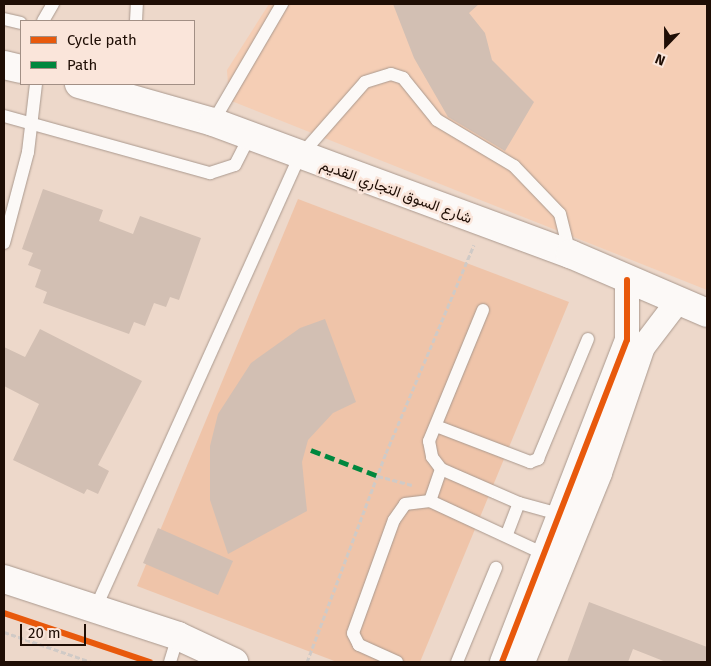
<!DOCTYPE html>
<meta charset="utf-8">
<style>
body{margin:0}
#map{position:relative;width:711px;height:666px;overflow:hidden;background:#edd8ca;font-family:"Fira Sans",Vazirmatn,sans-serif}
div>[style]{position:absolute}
.built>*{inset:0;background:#f5ceb5}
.green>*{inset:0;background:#efc4a9}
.building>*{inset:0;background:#d2bfb3}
.path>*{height:3px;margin-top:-1.5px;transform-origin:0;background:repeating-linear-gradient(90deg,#d0cac6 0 5px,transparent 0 7.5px)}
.roads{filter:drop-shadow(0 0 1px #aa998e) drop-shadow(0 0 1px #aa998e)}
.lane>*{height:12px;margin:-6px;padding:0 6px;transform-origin:6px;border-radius:6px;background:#fcf9f7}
.street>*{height:24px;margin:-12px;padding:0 12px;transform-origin:12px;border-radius:12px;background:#fcf9f7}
.primary>*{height:28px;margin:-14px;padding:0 14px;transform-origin:14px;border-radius:14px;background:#fcf9f7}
.quiet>*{height:5px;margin-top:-2.5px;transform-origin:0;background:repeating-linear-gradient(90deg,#00873e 0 10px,transparent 0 15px)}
.cycleway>*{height:6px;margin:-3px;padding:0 3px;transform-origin:3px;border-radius:3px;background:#e8590c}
span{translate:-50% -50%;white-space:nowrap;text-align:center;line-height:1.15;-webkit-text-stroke:5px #fae5da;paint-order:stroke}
.street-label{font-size:15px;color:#1f0e05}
.frame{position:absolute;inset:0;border:5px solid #1f0e05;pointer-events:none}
.legend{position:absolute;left:20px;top:20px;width:175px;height:65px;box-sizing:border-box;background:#fae5da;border:1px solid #a28f85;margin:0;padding:6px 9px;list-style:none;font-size:15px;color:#1f0e05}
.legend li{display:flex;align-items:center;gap:10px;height:25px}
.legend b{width:25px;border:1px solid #a28f85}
.north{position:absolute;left:641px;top:20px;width:50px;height:50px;-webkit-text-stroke:4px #fae5da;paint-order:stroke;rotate:202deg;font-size:14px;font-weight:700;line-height:20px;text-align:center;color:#1f0e05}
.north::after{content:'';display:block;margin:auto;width:18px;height:22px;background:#1f0e05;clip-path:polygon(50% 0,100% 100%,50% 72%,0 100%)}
.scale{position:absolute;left:20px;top:624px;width:66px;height:22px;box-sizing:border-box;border:2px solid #1f0e05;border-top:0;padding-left:6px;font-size:15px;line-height:18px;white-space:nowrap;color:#1f0e05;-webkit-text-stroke:4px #fae5da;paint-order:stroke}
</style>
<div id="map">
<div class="built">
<div style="clip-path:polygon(269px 4px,707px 4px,707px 290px,229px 100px,227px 70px)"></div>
</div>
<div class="green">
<div style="clip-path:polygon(298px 199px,569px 302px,420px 662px,337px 662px,137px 586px)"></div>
</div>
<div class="building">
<div style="clip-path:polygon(393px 4px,479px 4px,469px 13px,485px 33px,492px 60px,534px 102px,505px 151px,448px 117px,414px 58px)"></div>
<div style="clip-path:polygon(43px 189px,103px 210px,99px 221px,133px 234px,140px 216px,201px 238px,179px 300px,170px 297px,166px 307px,154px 303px,145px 326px,134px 322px,129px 334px,43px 303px,47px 292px,35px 287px,41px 270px,28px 265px,33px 253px,22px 249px)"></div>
<div style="clip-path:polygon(325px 319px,356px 402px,333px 413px,308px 440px,302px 462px,307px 511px,228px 554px,210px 500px,210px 446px,218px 414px,251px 363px,300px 328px)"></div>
<div style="clip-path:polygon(40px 329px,142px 381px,98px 465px,109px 471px,98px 494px,87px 489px,84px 494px,13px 460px,39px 404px,4px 386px,4px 347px,25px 357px)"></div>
<div style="clip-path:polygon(158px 528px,233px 561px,218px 595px,143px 563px)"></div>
<div style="clip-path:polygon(589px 602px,707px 647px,707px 662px,666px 662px,633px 649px,628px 662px,567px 662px)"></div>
</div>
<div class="path">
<div style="left:378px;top:476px;width:35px;rotate:15deg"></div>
<div style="left:4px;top:632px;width:92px;rotate:19deg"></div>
<div style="left:307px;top:662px;width:223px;rotate:-69.3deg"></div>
<div style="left:386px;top:453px;width:226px;rotate:-67.1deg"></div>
</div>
<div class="roads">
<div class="lane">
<div style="left:4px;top:19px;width:17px;rotate:13deg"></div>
<div style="left:43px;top:21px;width:20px;rotate:-60deg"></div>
<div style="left:136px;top:21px;width:17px;rotate:-87deg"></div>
<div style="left:4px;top:116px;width:214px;rotate:15.5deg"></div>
<div style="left:210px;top:173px;width:26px;rotate:-18deg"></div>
<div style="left:235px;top:165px;width:31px;rotate:-63deg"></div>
<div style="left:213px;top:122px;width:137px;rotate:-59.7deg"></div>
<div style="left:4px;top:243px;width:94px;rotate:-75.2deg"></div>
<div style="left:28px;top:152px;width:68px;rotate:-83.3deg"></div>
<div style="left:483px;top:310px;width:142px;rotate:112.4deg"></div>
<div style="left:429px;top:441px;width:16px;rotate:79deg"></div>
<div style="left:432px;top:457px;width:15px;rotate:53deg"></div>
<div style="left:441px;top:469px;width:85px;rotate:23.6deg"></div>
<div style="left:519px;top:503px;width:41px;rotate:15.4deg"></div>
<div style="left:436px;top:426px;width:101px;rotate:21deg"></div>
<div style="left:530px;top:462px;width:9px;rotate:-21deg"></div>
<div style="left:538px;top:459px;width:130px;rotate:-67.4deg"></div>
<div style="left:430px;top:501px;width:34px;rotate:-71deg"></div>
<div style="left:507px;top:534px;width:33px;rotate:-69deg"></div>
<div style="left:96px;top:607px;width:495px;rotate:-65.7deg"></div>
<div style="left:300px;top:156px;width:98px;rotate:-48.7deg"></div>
<div style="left:365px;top:82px;width:27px;rotate:-17deg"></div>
<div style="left:391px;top:74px;width:13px;rotate:18deg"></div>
<div style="left:403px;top:78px;width:54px;rotate:51deg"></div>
<div style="left:437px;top:120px;width:90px;rotate:30.9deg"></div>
<div style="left:514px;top:166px;width:66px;rotate:46.2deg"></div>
<div style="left:560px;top:214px;width:41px;rotate:76deg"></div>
<div style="left:170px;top:662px;width:27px;rotate:-73deg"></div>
<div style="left:397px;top:662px;width:42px;rotate:-155.9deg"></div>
<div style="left:359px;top:645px;width:13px;rotate:-117deg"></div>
<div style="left:353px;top:633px;width:120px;rotate:-70.1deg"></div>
<div style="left:394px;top:520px;width:19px;rotate:-55deg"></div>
<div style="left:405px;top:504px;width:25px;rotate:-7deg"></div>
<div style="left:430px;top:501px;width:126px;rotate:24.9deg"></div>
<div style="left:457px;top:662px;width:102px;rotate:-67.5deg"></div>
</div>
<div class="street">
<div style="left:502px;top:662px;width:345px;rotate:-68.8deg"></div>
<div style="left:627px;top:340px;width:60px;rotate:-90deg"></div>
<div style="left:523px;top:662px;width:204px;rotate:-67.8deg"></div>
<div style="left:600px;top:473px;width:133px;rotate:-71.2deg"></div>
<div style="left:643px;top:347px;width:58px;rotate:-52.7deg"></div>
</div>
<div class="primary">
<div style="left:4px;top:65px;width:17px;rotate:13deg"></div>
<div style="left:79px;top:84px;width:139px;rotate:15.8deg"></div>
<div style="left:213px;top:122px;width:381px;rotate:20.3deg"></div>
<div style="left:570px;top:254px;width:149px;rotate:23.3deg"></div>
<div style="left:4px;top:579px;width:183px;rotate:18.1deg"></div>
<div style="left:178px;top:636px;width:62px;rotate:24.9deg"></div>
</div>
</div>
<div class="quiet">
<div style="left:311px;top:450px;width:72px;rotate:21.2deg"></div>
</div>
<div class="cycleway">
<div style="left:4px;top:613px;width:154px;rotate:18.6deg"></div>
<div style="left:502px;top:662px;width:345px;rotate:-68.8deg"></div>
<div style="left:627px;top:340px;width:60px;rotate:-90deg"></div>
</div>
<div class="street-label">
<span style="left:396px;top:192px;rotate:20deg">شارع السوق التجاري القديم</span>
</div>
<div class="frame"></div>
<ul class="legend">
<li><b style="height:6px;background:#e8590c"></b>Cycle path</li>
<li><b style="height:6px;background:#00873e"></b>Path</li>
</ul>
<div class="north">N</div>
<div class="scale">20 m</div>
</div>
